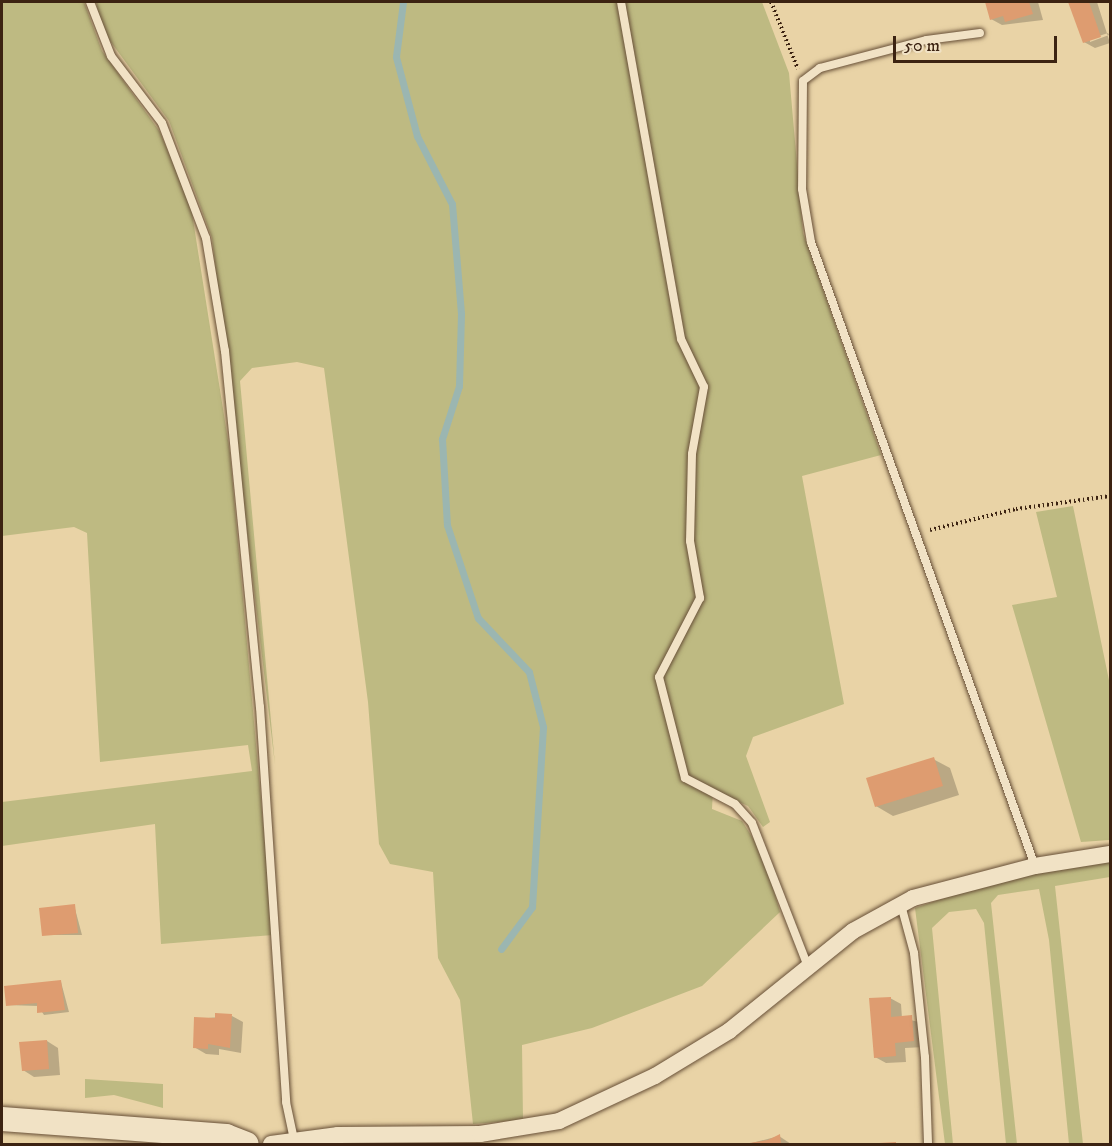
<!DOCTYPE html>
<style>
body{margin:0}
#map{position:relative;width:1112px;height:1146px;overflow:hidden;background:#e9d3a6;font-family:"IM FELL DW Pica",serif}
div>[style]{position:absolute}
.green>*{inset:0;background:#beba82}
.shadow>*{inset:0;background:#0003}
.stream>*{height:7px;margin:-3.5px;padding:0 3.5px;transform-origin:3.5px;border-radius:3.5px;background:#9bb6b1}
.building>*{inset:0;background:#de9c70}
.path>*{height:4px;margin-top:-2px;transform-origin:0;background:repeating-linear-gradient(90deg,#3c2312 0 1.5px,transparent 0 4.5px)}
.roads{filter:drop-shadow(0 0 2px #674f37) drop-shadow(0 0 2px #674f37)}
.lane>*{height:8px;margin:-4px;padding:0 4px;transform-origin:4px;border-radius:4px;background:#f1e2c5}
.street>*{height:16px;margin:-8px;padding:0 8px;transform-origin:8px;border-radius:8px;background:#f1e2c5}
.secondary>*{height:24px;margin:-12px;padding:0 12px;transform-origin:12px;border-radius:12px;background:#f1e2c5}
span{translate:-50% -50%;white-space:nowrap;text-align:center;line-height:1.15;-webkit-text-stroke:4.5px #f1e2c5;paint-order:stroke}
.frame{position:absolute;inset:0;border:3px solid #3c2312;pointer-events:none}
.scale{position:absolute;left:893px;top:36px;width:164px;height:27px;box-sizing:border-box;border:3px solid #3c2312;border-top:0;padding-left:8px;font-size:18px;line-height:21px;white-space:nowrap;color:#3c2312;-webkit-text-stroke:4px #f1e2c5;paint-order:stroke}
</style>
<div id="map">
<div class="green">
<div style="clip-path:polygon(2px 2px,84px 2px,102px 51px,160px 132px,191px 207px,230px 453px,273px 935px,161px 944px,155px 824px,2px 846px,2px 802px,252px 771px,248px 745px,100px 762px,87px 533px,74px 527px,2px 536px)"></div>
<div style="clip-path:polygon(96px 2px,762px 2px,789px 73px,803px 233px,881px 455px,802px 476px,844px 704px,753px 737px,746px 756px,770px 822px,763px 827px,748px 806px,713px 790px,712px 809px,742px 821px,764px 856px,780px 912px,702px 986px,592px 1028px,522px 1045px,523px 1120px,473px 1124px,460px 1000px,438px 958px,433px 872px,390px 864px,379px 844px,368px 702px,324px 368px,297px 362px,252px 368px,240px 381px,275px 765px,212px 238px,169px 121px,102px 30px)"></div>
<div style="clip-path:polygon(1073px 506px,1110px 685px,1110px 840px,1081px 842px,1012px 605px,1057px 597px,1036px 512px)"></div>
<div style="clip-path:polygon(1110px 862px,1110px 877px,1055px 886px,1083px 1144px,1069px 1144px,1049px 940px,1039px 889px,998px 895px,991px 903px,1017px 1144px,1006px 1144px,984px 923px,976px 909px,949px 912px,932px 928px,953px 1144px,945px 1144px,915px 908px,1012px 875px)"></div>
<div style="clip-path:polygon(85px 1079px,163px 1084px,163px 1108px,114px 1095px,85px 1098px)"></div>
</div>
<div class="shadow">
<div style="clip-path:polygon(986px 2px,1038px 2px,1043px 20px,1002px 25px,991px 19px)"></div>
<div style="clip-path:polygon(evenodd,1070px 2px,1097px 2px,1110px 43px,1095px 48px,1084px 42px,1070px 2px,1108px 33px,1109px 35px,1090px 42px,1090px 39px,1108px 33px)"></div>
<div style="clip-path:polygon(933px 759px,950px 768px,959px 795px,893px 816px,876px 806px)"></div>
<div style="clip-path:polygon(74px 905px,82px 935px,43px 935px)"></div>
<div style="clip-path:polygon(61px 982px,69px 1012px,44px 1015px,38px 1006px,7px 1005px)"></div>
<div style="clip-path:polygon(890px 998px,901px 1004px,902px 1018px,923px 1023px,925px 1047px,905px 1048px,906px 1062px,886px 1063px,875px 1057px)"></div>
<div style="clip-path:polygon(232px 1016px,243px 1022px,241px 1053px,219px 1049px,219px 1055px,206px 1054px,194px 1047px,196px 1019px)"></div>
<div style="clip-path:polygon(47px 1041px,58px 1048px,60px 1075px,34px 1077px,23px 1070px)"></div>
<div style="clip-path:polygon(779px 1136px,791px 1144px,748px 1144px)"></div>
</div>
<div class="stream">
<div style="left:403px;top:2px;width:55px;rotate:97.3deg"></div>
<div style="left:396px;top:57px;width:82px;rotate:75.1deg"></div>
<div style="left:417px;top:136px;width:76px;rotate:62.8deg"></div>
<div style="left:452px;top:204px;width:110px;rotate:85.3deg"></div>
<div style="left:461px;top:314px;width:72px;rotate:91.6deg"></div>
<div style="left:459px;top:386px;width:56px;rotate:107.8deg"></div>
<div style="left:442px;top:439px;width:86px;rotate:86.7deg"></div>
<div style="left:447px;top:525px;width:98px;rotate:71.6deg"></div>
<div style="left:478px;top:618px;width:74px;rotate:46.6deg"></div>
<div style="left:529px;top:672px;width:57px;rotate:75.7deg"></div>
<div style="left:543px;top:727px;width:180px;rotate:93.5deg"></div>
<div style="left:532px;top:907px;width:52px;rotate:126.4deg"></div>
</div>
<div class="building">
<div style="clip-path:polygon(985px 2px,1029px 2px,1033px 14px,1005px 22px,1003px 16px,990px 20px)"></div>
<div style="clip-path:polygon(1068px 2px,1089px 2px,1101px 37px,1083px 43px)"></div>
<div style="clip-path:polygon(934px 757px,943px 786px,875px 807px,866px 778px)"></div>
<div style="clip-path:polygon(75px 904px,78px 933px,42px 936px,39px 908px)"></div>
<div style="clip-path:polygon(61px 980px,65px 1010px,37px 1013px,37px 1003px,6px 1006px,4px 986px)"></div>
<div style="clip-path:polygon(891px 997px,891px 1017px,912px 1015px,914px 1041px,895px 1043px,896px 1056px,874px 1058px,869px 998px)"></div>
<div style="clip-path:polygon(215px 1013px,232px 1014px,230px 1048px,208px 1044px,208px 1049px,193px 1048px,194px 1017px,215px 1018px)"></div>
<div style="clip-path:polygon(47px 1040px,49px 1069px,22px 1071px,19px 1042px)"></div>
<div style="clip-path:polygon(780px 1134px,781px 1144px,743px 1144px,768px 1140px)"></div>
<div style="clip-path:polygon(896px 1142px,896px 1144px,879px 1144px,879px 1143px)"></div>
</div>
<div class="path">
<div style="left:771px;top:2px;width:72px;rotate:68.1deg"></div>
<div style="left:930px;top:530px;width:89px;rotate:-13.7deg"></div>
<div style="left:1016px;top:509px;width:95px;rotate:-7.9deg"></div>
</div>
<div class="roads">
<div class="lane">
<div style="left:90px;top:2px;width:58px;rotate:68.7deg"></div>
<div style="left:111px;top:56px;width:84px;rotate:52.7deg"></div>
<div style="left:162px;top:123px;width:123px;rotate:69.1deg"></div>
<div style="left:206px;top:238px;width:115px;rotate:80.5deg"></div>
<div style="left:225px;top:351px;width:358px;rotate:84.4deg"></div>
<div style="left:260px;top:707px;width:396px;rotate:86.2deg"></div>
<div style="left:286px;top:1102px;width:38px;rotate:78deg"></div>
<div style="left:621px;top:2px;width:342px;rotate:79.9deg"></div>
<div style="left:681px;top:339px;width:53px;rotate:64.4deg"></div>
<div style="left:704px;top:387px;width:68px;rotate:100.2deg"></div>
<div style="left:692px;top:454px;width:87px;rotate:91.3deg"></div>
<div style="left:690px;top:541px;width:58px;rotate:80deg"></div>
<div style="left:700px;top:598px;width:89px;rotate:117.4deg"></div>
<div style="left:659px;top:677px;width:104px;rotate:75.6deg"></div>
<div style="left:685px;top:778px;width:56px;rotate:27.5deg"></div>
<div style="left:735px;top:804px;width:25px;rotate:48deg"></div>
<div style="left:752px;top:823px;width:155px;rotate:68.7deg"></div>
<div style="left:980px;top:33px;width:54px;rotate:172.6deg"></div>
<div style="left:926px;top:40px;width:110px;rotate:165.2deg"></div>
<div style="left:820px;top:68px;width:21px;rotate:143deg"></div>
<div style="left:803px;top:81px;width:108px;rotate:90.5deg"></div>
<div style="left:802px;top:189px;width:54px;rotate:80.4deg"></div>
<div style="left:811px;top:242px;width:663px;rotate:70.25deg"></div>
<div style="left:901px;top:905px;width:50px;rotate:74.8deg"></div>
<div style="left:914px;top:953px;width:105px;rotate:84deg"></div>
<div style="left:925px;top:1057px;width:87px;rotate:88deg"></div>
</div>
<div class="street">
<div style="left:271px;top:1144px;width:68px;rotate:-7.7deg"></div>
<div style="left:338px;top:1135px;width:142px;rotate:-0.4deg"></div>
<div style="left:480px;top:1134px;width:80px;rotate:-9.3deg"></div>
<div style="left:559px;top:1121px;width:106px;rotate:-25.1deg"></div>
<div style="left:655px;top:1076px;width:87px;rotate:-31.3deg"></div>
<div style="left:729px;top:1031px;width:159px;rotate:-38.9deg"></div>
<div style="left:853px;top:931px;width:68px;rotate:-28.8deg"></div>
<div style="left:913px;top:898px;width:126px;rotate:-14.7deg"></div>
<div style="left:1035px;top:866px;width:76px;rotate:-9.1deg"></div>
</div>
<div class="secondary">
<div style="left:2px;top:1119px;width:225px;rotate:4.3deg"></div>
<div style="left:226px;top:1136px;width:22px;rotate:21deg"></div>
</div>
</div>
<div class="frame"></div>
<div class="scale">50 m</div>
</div>
